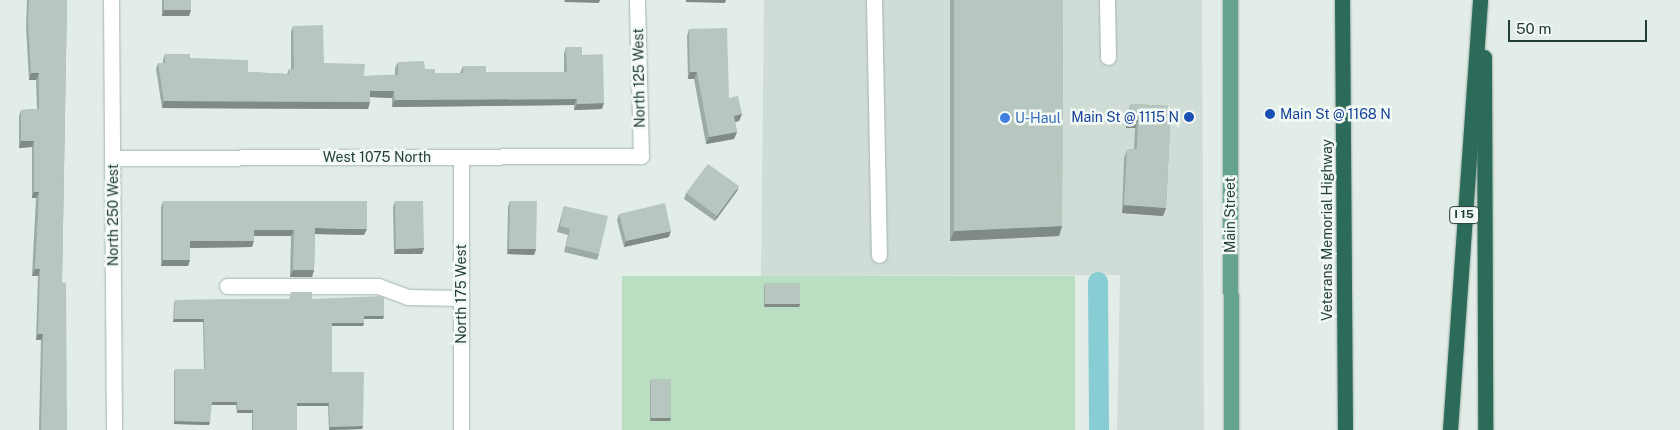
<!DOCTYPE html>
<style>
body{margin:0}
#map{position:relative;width:1680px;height:430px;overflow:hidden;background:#e2ede7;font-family:"Public Sans",sans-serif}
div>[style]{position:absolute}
.built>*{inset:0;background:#d0dcd6}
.green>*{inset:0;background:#badec1}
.canal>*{height:20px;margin:-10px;padding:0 10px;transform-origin:10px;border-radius:10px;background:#88cdd3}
.roads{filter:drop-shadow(0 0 1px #a4b5ae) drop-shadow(0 0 1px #a4b5ae)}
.minor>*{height:15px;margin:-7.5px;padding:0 7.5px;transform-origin:7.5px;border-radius:7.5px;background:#fff}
.major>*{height:15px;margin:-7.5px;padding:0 7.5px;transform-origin:7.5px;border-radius:7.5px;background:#65a38f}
.highway>*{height:15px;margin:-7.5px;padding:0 7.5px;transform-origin:7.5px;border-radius:7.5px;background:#2c6b59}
.wall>*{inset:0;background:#9daba5}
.shaded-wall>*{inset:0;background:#808b86}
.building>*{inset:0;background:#b7c7c0}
.dots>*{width:14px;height:14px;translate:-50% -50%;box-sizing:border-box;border:2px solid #f3f9f5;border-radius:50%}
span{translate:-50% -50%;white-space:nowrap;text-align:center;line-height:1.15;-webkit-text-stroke:5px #f3f9f5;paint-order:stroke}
.shield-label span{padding:1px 4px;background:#f3f9f5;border:1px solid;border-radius:4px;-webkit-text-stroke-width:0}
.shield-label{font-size:12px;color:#213e34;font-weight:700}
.street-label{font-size:14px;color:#213e34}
.transit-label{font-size:14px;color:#164399}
.left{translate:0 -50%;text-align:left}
.right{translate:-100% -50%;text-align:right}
.shop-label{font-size:14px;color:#366cbe}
.scale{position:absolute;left:1508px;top:20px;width:139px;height:22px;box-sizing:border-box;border:2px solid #213e34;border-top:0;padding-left:6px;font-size:15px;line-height:18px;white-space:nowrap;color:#213e34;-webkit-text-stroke:4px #f3f9f5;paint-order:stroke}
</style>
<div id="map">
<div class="built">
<div style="clip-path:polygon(764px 0,1202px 0,1204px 430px,1117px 430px,1120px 275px,761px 276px)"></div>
</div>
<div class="green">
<div style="clip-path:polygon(622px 276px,1075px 276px,1075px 430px,622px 430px)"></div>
</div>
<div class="canal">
<div style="left:1098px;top:282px;width:148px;rotate:89.6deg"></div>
</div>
<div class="roads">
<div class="minor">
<div style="left:111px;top:0;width:430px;rotate:89.6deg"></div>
<div style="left:874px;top:0;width:255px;rotate:88.9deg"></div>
<div style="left:1107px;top:0;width:57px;rotate:89deg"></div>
<div style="left:461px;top:157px;width:273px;rotate:90deg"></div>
<div style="left:112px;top:158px;width:529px;rotate:-0.22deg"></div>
<div style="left:641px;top:156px;width:156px;rotate:-91.5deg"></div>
<div style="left:227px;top:286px;width:151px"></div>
<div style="left:378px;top:286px;width:32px;rotate:20deg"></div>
<div style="left:408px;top:297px;width:53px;rotate:1.1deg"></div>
</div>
<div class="major">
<div style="left:1230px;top:0;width:430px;rotate:89.9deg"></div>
</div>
<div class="highway">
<div style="left:1342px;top:0;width:430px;rotate:89.6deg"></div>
<div style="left:1484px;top:57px;width:373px;rotate:89.8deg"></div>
<div style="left:1450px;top:430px;width:431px;rotate:-86deg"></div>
</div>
</div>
<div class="wall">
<div style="clip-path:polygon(27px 0,67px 0,62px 282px,67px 430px,39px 430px,41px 340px,36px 340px,38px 276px,32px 276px,36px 198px,32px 198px,32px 147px,19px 148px,19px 116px,21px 110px,37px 109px,36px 80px,29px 80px,26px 27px)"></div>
<div style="clip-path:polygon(162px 0,191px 0,191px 10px,189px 16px,162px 16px)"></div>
<div style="clip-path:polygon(950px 0,1063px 0,1062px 226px,1059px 236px,950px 241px)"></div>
<div style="clip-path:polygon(293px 26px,324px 63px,364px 76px,395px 75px,395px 68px,398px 62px,425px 69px,435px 73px,460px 73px,463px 66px,486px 72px,564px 72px,564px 54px,566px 47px,582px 55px,602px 109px,574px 110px,574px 105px,392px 107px,392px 98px,370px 97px,368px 109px,162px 108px,156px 69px,158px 63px,163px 63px,163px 60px,165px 54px,190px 58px,248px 72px,287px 74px,289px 69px,291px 69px,291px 32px)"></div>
<div style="clip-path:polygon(689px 29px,729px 98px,742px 114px,739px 121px,735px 122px,737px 132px,734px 139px,706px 144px,694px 79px,688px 79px,687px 36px)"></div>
<div style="clip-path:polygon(1131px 104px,1171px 106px,1166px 208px,1163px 216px,1122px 213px,1124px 158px,1127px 150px,1134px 149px,1135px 128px,1126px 128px,1128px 112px)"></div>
<div style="clip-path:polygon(737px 191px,715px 221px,684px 199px,686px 193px)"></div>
<div style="clip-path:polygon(163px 201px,364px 235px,315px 234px,314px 270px,312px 277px,290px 277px,291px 236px,254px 236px,252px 247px,190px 248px,190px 260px,188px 266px,161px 266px,161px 207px)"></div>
<div style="clip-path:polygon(395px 201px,424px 248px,422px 254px,394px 254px,393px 207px)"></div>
<div style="clip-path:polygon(510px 201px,536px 249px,534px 255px,507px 254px,508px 207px)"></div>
<div style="clip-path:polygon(564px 206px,599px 254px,597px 260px,564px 252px,568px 235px,557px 232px)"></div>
<div style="clip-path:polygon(619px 214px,669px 237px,624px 247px,617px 220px)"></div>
<div style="clip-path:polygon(765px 283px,800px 304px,799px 307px,764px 307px,764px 286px)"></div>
<div style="clip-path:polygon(291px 292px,312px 299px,384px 316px,383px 319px,364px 319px,363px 326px,332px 326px,332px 372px,363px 426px,362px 429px,329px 430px,328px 406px,297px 406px,297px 430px,252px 430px,252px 413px,237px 413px,236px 405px,211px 405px,209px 425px,174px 424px,174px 372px,175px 369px,204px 369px,203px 322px,173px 322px,174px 303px,175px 300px,290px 299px)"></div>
<div style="clip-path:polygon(651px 379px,671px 418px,670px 421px,650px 421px,650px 382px)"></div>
</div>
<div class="shaded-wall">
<div style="clip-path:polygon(565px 0,600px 0,599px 3px,564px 2px)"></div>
<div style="clip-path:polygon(686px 0,726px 0,725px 3px,686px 2px)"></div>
<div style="clip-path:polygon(164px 10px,191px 10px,189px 16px,162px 16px)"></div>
<div style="clip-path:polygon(690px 72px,697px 72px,694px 79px,688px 79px)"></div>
<div style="clip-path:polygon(31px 73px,39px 73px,36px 80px,29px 80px)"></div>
<div style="clip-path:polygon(370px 91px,394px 91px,392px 98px,368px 97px)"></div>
<div style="clip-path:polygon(577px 99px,574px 105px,392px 107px,395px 100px)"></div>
<div style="clip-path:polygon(164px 101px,370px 102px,368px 109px,162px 108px)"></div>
<div style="clip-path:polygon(604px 103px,602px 109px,574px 110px,577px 104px)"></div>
<div style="clip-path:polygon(742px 114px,739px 121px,731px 123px,734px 116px)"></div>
<div style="clip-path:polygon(1129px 120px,1138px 120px,1135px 128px,1126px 128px)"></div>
<div style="clip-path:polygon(737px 132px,734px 139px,706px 144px,709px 137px)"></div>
<div style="clip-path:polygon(21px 141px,34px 141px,32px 147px,19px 148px)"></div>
<div style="clip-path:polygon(739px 186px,737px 191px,715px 221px,717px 216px)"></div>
<div style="clip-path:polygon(34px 192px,39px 192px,36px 198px,32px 198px)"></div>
<div style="clip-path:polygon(1124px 205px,1166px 208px,1163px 216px,1122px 213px)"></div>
<div style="clip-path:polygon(1062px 226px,1059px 236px,950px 241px,954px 231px)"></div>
<div style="clip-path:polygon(315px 228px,367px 229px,364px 235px,313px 234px)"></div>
<div style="clip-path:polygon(254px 230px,294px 230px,291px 236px,252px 236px)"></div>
<div style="clip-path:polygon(671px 231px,669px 237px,624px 247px,626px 241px)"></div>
<div style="clip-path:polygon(190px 241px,254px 241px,252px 247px,188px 248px)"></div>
<div style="clip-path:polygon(424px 248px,422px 254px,394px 254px,396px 249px)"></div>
<div style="clip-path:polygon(509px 249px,536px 249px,534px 255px,507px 254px)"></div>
<div style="clip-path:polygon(163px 260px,190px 260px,188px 266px,161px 266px)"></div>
<div style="clip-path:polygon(35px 269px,40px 269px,38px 276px,32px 276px)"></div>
<div style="clip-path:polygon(293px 270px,314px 270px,312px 277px,290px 277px)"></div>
<div style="clip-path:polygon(765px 304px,800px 304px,799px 307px,764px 307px)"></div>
<div style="clip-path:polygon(364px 316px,384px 316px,383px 319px,363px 319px)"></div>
<div style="clip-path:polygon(174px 319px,204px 319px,203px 322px,173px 322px)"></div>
<div style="clip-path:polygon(332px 323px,364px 323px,363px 326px,331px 326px)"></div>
<div style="clip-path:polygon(38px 334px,43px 334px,41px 340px,36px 340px)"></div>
<div style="clip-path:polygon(212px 402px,237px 402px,236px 405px,210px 405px)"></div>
<div style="clip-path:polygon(297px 403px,329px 403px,328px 406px,296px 406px)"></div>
<div style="clip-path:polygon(238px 410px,253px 410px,252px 413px,237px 413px)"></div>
<div style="clip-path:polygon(651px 418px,671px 418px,670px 421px,650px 421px)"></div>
<div style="clip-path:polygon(175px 421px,210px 422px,209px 425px,174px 424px)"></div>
<div style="clip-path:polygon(363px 426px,362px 429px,329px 430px,330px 427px)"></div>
</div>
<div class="building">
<div style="clip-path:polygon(29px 0,67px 0,62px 282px,66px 283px,67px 430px,41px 430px,43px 334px,38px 334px,40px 269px,35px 269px,39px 192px,34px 192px,34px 141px,21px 141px,21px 110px,39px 109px,39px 73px,31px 73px,28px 21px)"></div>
<div style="clip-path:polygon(164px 0,191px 0,191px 10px,164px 10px)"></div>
<div style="clip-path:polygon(954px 0,1063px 0,1062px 226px,954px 231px)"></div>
<div style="clip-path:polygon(323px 25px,324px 63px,365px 64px,364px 76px,398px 75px,398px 62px,424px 61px,425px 69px,435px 69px,435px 73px,463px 73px,463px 66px,486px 66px,486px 72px,567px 72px,566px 47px,582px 47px,582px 55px,603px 54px,604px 103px,577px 104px,577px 99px,395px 100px,394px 91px,370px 91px,370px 102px,164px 101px,158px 63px,165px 63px,165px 54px,190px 54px,190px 58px,248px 60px,248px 72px,289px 74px,289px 69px,294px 69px,293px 26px)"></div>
<div style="clip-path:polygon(727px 28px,729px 98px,738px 96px,742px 114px,734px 116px,737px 132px,709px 137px,697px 72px,690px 72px,689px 29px)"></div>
<div style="clip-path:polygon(1131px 104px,1171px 106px,1166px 208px,1124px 205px,1127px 150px,1137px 149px,1138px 120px,1129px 120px)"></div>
<div style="clip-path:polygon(708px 164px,739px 186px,717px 216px,686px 193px)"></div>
<div style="clip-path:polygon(163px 201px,367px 201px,367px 229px,315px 228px,314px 270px,293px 270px,294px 230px,254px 230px,254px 241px,190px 241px,190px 260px,163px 260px)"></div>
<div style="clip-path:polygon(395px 201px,423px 201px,424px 248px,396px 249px)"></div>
<div style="clip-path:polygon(510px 201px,537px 201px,536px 249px,509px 249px)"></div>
<div style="clip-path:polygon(665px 203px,671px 231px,626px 241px,619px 214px)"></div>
<div style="clip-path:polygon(564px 206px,608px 216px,599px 254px,566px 246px,570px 229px,560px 226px)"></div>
<div style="clip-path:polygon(765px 283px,800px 283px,800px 304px,765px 304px)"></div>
<div style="clip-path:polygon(291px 292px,312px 292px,312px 299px,384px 296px,384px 316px,364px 316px,364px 323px,332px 323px,332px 372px,364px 372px,363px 426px,330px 427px,329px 403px,297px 403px,297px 430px,253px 430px,253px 410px,238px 410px,237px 402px,212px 402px,210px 422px,175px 421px,175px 369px,205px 369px,204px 319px,174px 319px,175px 300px,291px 299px)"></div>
<div style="clip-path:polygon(651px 379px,671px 379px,671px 418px,651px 418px)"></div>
</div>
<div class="dots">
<div style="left:1270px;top:114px;background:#1a4fb4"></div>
<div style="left:1189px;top:117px;background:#1a4fb4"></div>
<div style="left:1005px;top:118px;background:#3f7fe0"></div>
</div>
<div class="shield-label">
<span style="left:1464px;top:215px">I 15</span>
</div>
<div class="street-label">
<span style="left:639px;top:78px;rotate:-91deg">North 125 West</span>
<span style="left:377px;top:157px">West 1075 North</span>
<span style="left:113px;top:215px;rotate:-90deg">North 250 West</span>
<span style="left:1230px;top:215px;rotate:-90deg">Main Street</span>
<span style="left:1327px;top:230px;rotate:-90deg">Veterans Memorial Highway</span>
<span style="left:461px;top:294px;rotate:-90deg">North 175 West</span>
</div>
<div class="transit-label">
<span class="left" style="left:1280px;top:114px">Main St @ 1168 N</span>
<span class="right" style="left:1179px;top:117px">Main St @ 1115 N</span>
</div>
<div class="shop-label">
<span class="left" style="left:1015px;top:118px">U-Haul</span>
</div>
<div class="scale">50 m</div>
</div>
